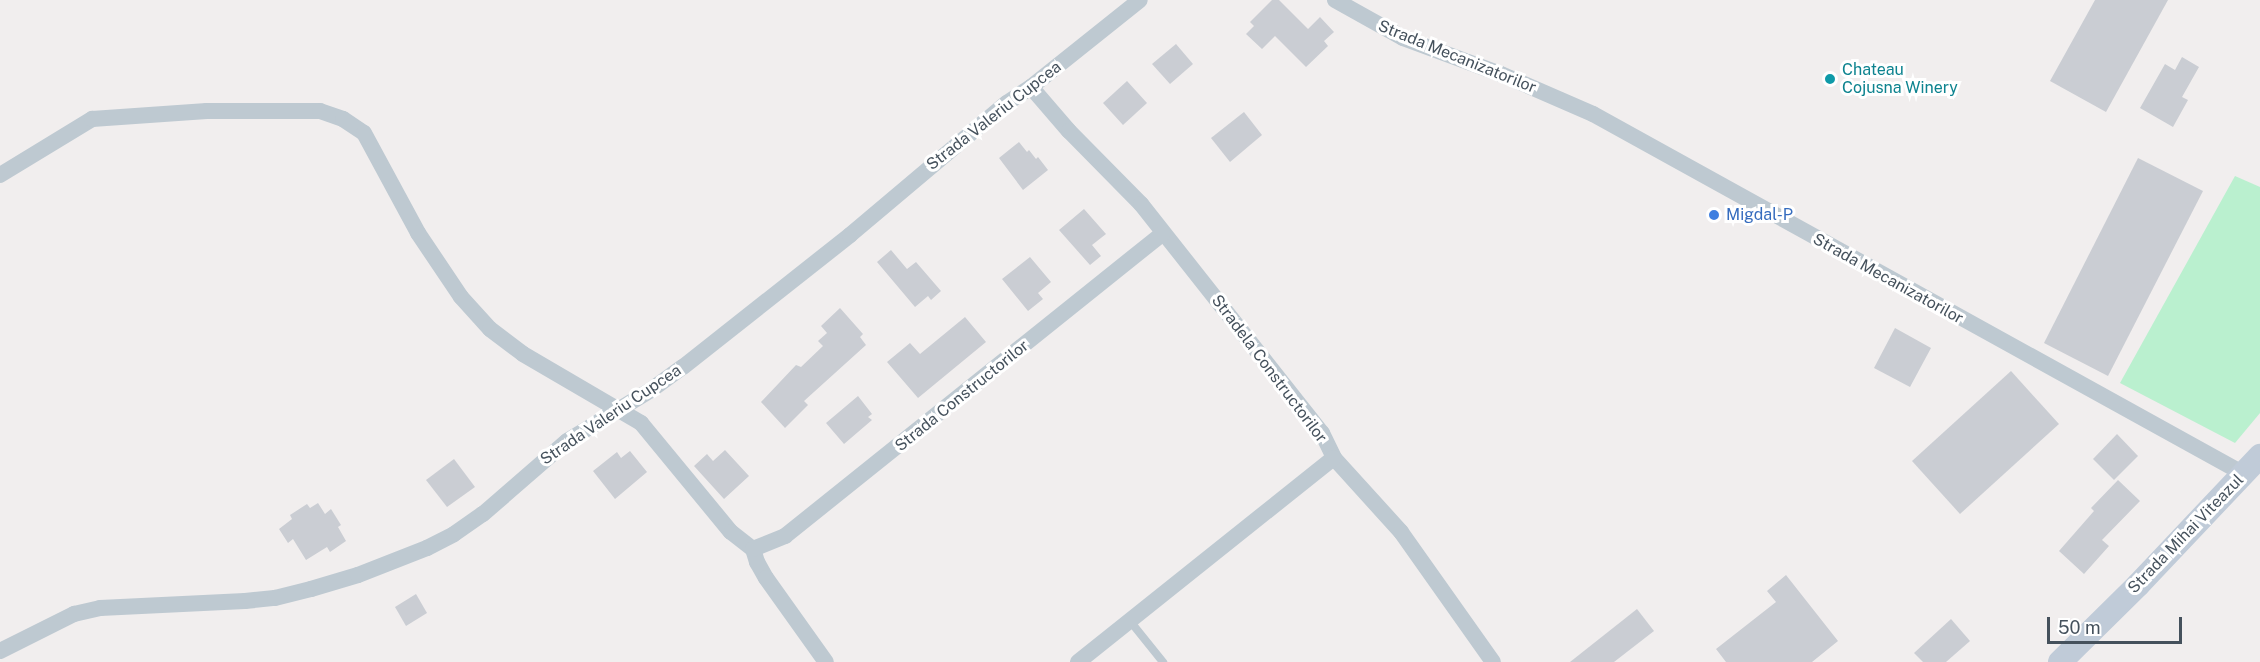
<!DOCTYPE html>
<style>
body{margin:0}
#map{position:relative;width:2260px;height:662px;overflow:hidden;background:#f1eeee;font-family:"Public Sans",sans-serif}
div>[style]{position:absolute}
.green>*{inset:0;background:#baf0cf}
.building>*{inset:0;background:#cacdd3}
.lane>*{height:8px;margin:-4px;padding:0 4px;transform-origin:4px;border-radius:4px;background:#bec9d1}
.street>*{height:16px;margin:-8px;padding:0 8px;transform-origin:8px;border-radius:8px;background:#bec9d1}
.secondary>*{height:24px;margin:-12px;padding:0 12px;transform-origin:12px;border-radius:12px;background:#c0cbd8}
.dots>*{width:16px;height:16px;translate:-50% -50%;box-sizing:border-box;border:3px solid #fff;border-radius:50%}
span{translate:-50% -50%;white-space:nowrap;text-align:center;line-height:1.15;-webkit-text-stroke:6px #fff;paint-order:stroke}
.street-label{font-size:16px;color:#45515c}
.culture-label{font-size:16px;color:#0d838f}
.left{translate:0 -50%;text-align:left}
.shop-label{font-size:16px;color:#366cbe}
.scale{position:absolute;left:2047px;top:617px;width:135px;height:27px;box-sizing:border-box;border:3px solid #45515c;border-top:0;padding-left:8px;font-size:18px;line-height:21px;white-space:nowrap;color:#45515c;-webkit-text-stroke:4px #fff;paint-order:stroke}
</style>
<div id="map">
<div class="green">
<div style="clip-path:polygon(2235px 176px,2260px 187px,2260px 413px,2235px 443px,2120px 383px)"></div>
</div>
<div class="building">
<div style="clip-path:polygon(1272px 0,1279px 0,1308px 29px,1320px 17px,1334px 32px,1324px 41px,1328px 46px,1306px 67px,1275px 36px,1262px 49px,1246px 34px,1254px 26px,1250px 22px)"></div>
<div style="clip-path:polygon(2095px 0,2168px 0,2106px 112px,2050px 81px)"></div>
<div style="clip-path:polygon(1176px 44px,1193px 64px,1170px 84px,1152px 64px)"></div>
<div style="clip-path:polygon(2182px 57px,2199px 67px,2182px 97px,2188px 100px,2173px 127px,2140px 108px,2165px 64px,2175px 70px)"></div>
<div style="clip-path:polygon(1127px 81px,1147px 103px,1123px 125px,1103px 103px)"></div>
<div style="clip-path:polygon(1244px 112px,1262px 135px,1230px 162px,1211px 138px)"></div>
<div style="clip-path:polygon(1019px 142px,1027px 152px,1029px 150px,1036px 159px,1038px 157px,1048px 170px,1023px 190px,999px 158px)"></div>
<div style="clip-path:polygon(2138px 158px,2203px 191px,2108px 376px,2044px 343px)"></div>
<div style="clip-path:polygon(1084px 209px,1106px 234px,1092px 245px,1101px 256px,1090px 265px,1059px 230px)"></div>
<div style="clip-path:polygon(891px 250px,907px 269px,916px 262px,941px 291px,931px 300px,928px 296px,915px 307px,877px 262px)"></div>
<div style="clip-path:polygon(1030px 257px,1051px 282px,1038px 293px,1043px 299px,1028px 311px,1002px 279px)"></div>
<div style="clip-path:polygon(840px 308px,863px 334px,860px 337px,866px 345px,804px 401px,808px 405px,785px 428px,761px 402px,796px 365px,801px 367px,823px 346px,818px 341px,827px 333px,821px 326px)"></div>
<div style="clip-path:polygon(965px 317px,986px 342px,918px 398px,887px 362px,910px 343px,920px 354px)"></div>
<div style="clip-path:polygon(1895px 328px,1931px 348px,1910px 387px,1874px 368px)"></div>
<div style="clip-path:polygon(2011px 371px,2059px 424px,1960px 514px,1912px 461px)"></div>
<div style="clip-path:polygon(858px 396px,872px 414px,868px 417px,872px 420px,844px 444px,826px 423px)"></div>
<div style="clip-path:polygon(2117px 434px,2138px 456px,2114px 480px,2093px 459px)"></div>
<div style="clip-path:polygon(725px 450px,749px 476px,724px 499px,694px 466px,707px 454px,713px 461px)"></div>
<div style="clip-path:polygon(630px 451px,647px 472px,615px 499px,593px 471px,617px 452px,621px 458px)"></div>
<div style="clip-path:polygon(454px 459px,475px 487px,447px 507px,426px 480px)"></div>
<div style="clip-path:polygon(2118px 480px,2140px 501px,2102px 540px,2109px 546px,2084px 574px,2059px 551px,2094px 511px,2091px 508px)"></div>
<div style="clip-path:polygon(318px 503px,325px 514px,331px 509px,341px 525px,338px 527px,346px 541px,330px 552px,327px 547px,306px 560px,293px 539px,288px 543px,279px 529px,292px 519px,290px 515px,307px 504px,310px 508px)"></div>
<div style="clip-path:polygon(1786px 575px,1838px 641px,1812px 662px,1726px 662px,1716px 649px,1776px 602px,1767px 591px)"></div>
<div style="clip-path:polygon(416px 594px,427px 613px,406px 626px,395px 607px)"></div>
<div style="clip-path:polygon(1637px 609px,1654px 631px,1614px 662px,1570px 662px)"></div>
<div style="clip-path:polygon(1951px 619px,1970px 641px,1946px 662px,1923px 662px,1914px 653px)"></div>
</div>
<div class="lane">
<div style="left:1130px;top:621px;width:53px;rotate:51.2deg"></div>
</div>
<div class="street">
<div style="left:1335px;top:0;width:78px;rotate:29.2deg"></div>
<div style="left:1403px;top:38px;width:104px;rotate:20.2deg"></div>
<div style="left:1501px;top:74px;width:100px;rotate:23.5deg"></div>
<div style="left:1593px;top:114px;width:744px;rotate:28.94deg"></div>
<div style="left:1031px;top:87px;width:58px;rotate:49.2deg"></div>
<div style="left:1069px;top:131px;width:103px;rotate:45.4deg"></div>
<div style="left:1141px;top:204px;width:292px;rotate:51.7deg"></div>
<div style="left:1322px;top:433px;width:28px;rotate:64deg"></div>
<div style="left:1334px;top:458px;width:100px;rotate:47.8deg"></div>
<div style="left:1401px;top:532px;width:159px;rotate:54.7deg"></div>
<div style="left:0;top:175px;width:108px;rotate:-31.3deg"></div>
<div style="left:92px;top:119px;width:115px;rotate:-4deg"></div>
<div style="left:207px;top:111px;width:113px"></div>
<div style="left:320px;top:111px;width:24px;rotate:19deg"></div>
<div style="left:343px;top:119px;width:25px;rotate:34deg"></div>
<div style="left:364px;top:133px;width:114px;rotate:61.6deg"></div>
<div style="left:418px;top:233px;width:77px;rotate:56.1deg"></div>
<div style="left:461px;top:297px;width:43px;rotate:47.8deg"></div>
<div style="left:490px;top:329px;width:41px;rotate:37.1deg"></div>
<div style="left:523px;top:354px;width:137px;rotate:30.3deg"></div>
<div style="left:641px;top:423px;width:141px;rotate:50.5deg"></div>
<div style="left:731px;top:532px;width:28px;rotate:38deg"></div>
<div style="left:753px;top:549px;width:14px;rotate:73deg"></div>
<div style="left:757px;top:562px;width:18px;rotate:61deg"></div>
<div style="left:766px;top:578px;width:103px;rotate:54.5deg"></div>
<div style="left:753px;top:549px;width:35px;rotate:-22deg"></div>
<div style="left:785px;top:536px;width:484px;rotate:-38.7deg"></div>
<div style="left:0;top:651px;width:83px;rotate:-26.6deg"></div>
<div style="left:74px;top:614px;width:27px;rotate:-13deg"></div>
<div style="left:100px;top:608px;width:145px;rotate:-2.8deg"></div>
<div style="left:245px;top:601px;width:30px;rotate:-6deg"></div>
<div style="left:275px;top:598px;width:37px;rotate:-14deg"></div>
<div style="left:311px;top:589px;width:49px;rotate:-16.6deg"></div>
<div style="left:358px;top:575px;width:74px;rotate:-21.4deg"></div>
<div style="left:427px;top:548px;width:30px;rotate:-27deg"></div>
<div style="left:454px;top:534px;width:35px;rotate:-35deg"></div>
<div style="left:483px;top:514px;width:111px;rotate:-41deg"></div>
<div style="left:567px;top:441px;width:98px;rotate:-31.3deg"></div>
<div style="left:651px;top:390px;width:39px;rotate:-36deg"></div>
<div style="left:683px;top:367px;width:213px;rotate:-38.3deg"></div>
<div style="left:850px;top:235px;width:205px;rotate:-40.1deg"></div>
<div style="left:1007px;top:103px;width:29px;rotate:-34deg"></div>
<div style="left:1031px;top:87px;width:139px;rotate:-38.6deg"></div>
<div style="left:1078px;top:662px;width:327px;rotate:-38.6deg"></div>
</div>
<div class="secondary">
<div style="left:2060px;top:662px;width:110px;rotate:-44.6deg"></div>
<div style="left:2138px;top:585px;width:178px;rotate:-46.6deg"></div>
</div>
<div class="dots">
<div style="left:1830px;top:79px;background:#0f9aa8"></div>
<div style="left:1714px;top:215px;background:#3f7fe0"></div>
</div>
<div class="street-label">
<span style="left:1457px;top:57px;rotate:22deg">Strada Mecanizatorilor</span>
<span style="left:994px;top:116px;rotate:-38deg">Strada Valeriu Cupcea</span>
<span style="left:1888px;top:279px;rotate:29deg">Strada Mecanizatorilor</span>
<span style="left:1269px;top:369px;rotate:53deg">Stradela Constructorilor</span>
<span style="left:962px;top:396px;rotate:-39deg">Strada Constructorilor</span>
<span style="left:611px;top:415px;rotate:-34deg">Strada Valeriu Cupcea</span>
<span style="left:2186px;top:534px;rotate:-46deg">Strada Mihai Viteazul</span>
</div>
<div class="culture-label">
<span class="left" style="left:1842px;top:79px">Chateau<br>Cojusna Winery</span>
</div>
<div class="shop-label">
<span class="left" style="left:1726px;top:215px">Migdal-P</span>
</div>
<div class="scale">50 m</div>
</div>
